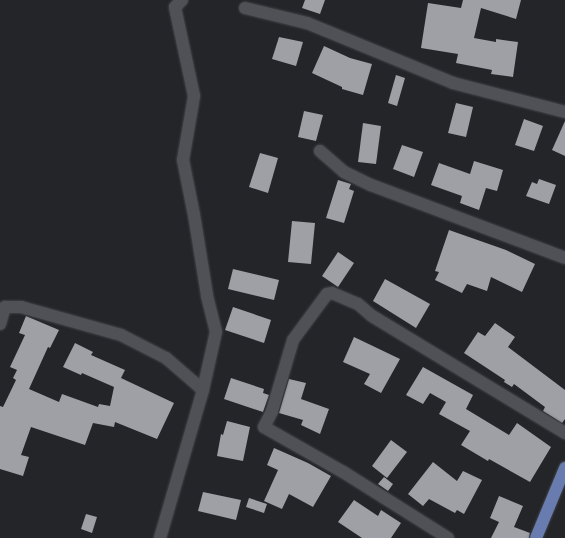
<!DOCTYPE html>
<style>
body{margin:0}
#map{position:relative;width:565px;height:538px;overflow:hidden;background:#232529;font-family:"Times New Roman",serif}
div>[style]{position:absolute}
.building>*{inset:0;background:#9ea0a6}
.roads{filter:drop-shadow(0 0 1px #424347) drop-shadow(0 0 1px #424347)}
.minor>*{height:12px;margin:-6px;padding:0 6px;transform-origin:6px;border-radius:6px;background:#4f5156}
.major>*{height:12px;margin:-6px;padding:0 6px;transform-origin:6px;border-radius:6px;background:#687cb0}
span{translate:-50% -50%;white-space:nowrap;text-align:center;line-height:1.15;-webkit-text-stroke:4px #0d0e10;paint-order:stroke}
</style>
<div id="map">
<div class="building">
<div style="clip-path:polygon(305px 0,325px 0,320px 14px,302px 8px)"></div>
<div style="clip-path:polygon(463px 0,521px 0,516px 19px,481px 8px,474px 38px,496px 42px,496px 39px,518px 42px,513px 77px,491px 74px,492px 70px,456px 63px,458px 54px,421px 48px,428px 3px,461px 8px)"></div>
<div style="clip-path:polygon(279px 37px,303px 42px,296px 66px,272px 59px)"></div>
<div style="clip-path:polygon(324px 46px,350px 58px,372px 64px,363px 95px,342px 89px,342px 87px,312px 73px)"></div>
<div style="clip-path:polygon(396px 75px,405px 78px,397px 106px,388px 103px)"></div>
<div style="clip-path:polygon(456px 103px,473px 107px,466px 137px,448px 133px)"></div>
<div style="clip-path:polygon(304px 111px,323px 115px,316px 141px,298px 137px)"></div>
<div style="clip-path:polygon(524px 119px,543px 126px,534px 151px,515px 145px)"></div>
<div style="clip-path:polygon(565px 121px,565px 156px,552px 150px)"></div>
<div style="clip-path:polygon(363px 123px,381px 126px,376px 164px,358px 162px)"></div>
<div style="clip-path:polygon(402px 145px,423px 152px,414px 177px,393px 169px)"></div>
<div style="clip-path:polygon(260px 153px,278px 158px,268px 193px,249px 187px)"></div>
<div style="clip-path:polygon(474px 161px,503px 170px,497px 191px,486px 188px,479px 210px,460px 203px,462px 196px,431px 185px,439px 163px,470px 174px)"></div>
<div style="clip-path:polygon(539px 179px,556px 185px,549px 204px,526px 196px,532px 182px,537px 184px)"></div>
<div style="clip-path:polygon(338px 180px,351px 184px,349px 189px,354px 191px,344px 223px,326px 218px)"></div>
<div style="clip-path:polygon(292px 221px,315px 223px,311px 264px,288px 262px)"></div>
<div style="clip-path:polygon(449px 230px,506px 250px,535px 264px,522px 292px,491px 277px,487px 291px,467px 284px,462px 293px,435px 280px,439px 272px,435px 271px)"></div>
<div style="clip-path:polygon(338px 252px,354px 263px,338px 287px,322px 276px)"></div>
<div style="clip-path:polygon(233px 269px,279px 280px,274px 300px,228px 289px)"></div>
<div style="clip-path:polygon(385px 279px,430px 304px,416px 328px,373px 301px)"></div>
<div style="clip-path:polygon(233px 307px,271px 320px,264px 343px,225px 330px)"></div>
<div style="clip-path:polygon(26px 316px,59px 330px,50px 348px,48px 347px,29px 389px,59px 402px,62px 394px,98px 407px,99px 404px,110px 406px,114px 387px,82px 373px,81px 375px,63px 367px,75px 343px,93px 352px,91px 355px,125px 370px,121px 378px,174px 403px,157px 439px,115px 422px,114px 427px,93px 423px,85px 445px,31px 427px,21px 455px,29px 457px,23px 476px,0 469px,0 406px,3px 407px,16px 380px,13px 378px,17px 370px,10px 367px,25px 335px,19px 333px)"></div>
<div style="clip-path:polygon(495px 323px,515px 337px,508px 347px,565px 390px,565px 419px,562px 423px,543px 411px,545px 407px,514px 384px,512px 387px,504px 382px,505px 380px,464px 353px,478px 332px,485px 336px)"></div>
<div style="clip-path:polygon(354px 337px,400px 359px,381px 393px,364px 384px,370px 374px,343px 362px)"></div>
<div style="clip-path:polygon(423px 367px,473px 395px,466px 409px,509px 435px,517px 423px,551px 447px,530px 482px,489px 459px,488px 461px,461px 445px,470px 431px,439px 414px,446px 402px,430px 393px,423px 404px,406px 395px)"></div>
<div style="clip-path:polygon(231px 378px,264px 389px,263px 393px,269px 395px,263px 412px,224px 399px)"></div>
<div style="clip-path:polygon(289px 379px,306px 383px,301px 399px,329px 409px,320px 434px,301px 425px,303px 420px,279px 413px)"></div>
<div style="clip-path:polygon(227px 421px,250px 427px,243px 461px,217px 456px,221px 434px,223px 435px)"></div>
<div style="clip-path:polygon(391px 440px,407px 452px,387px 478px,372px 466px)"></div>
<div style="clip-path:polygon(274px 448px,308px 463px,331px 476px,313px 507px,289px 494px,282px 509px,264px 501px,278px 470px,267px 465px)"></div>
<div style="clip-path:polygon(433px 462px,457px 481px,463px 471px,482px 480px,464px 514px,457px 510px,455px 513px,429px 499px,423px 506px,408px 494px)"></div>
<div style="clip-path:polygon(384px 477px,393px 484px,388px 491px,378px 484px)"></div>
<div style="clip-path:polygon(203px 492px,241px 500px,236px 520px,198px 511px)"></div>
<div style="clip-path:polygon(499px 496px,523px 506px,514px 527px,530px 533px,529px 538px,491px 538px,499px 522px,490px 518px)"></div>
<div style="clip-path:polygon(249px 498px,267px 504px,264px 513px,246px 507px)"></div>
<div style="clip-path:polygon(354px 500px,378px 516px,381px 510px,401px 523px,391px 538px,362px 538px,338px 522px)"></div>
<div style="clip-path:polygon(86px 514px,97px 517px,92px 533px,81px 529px)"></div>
</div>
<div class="roads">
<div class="minor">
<div style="left:245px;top:8px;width:64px;rotate:13.6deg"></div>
<div style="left:307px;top:23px;width:158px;rotate:22.3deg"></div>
<div style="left:453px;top:83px;width:116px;rotate:14.5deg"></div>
<div style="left:320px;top:151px;width:32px;rotate:41deg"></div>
<div style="left:344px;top:172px;width:30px;rotate:26deg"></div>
<div style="left:371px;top:185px;width:207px;rotate:20.6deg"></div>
<div style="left:0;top:324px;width:18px;rotate:-74deg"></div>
<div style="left:5px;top:307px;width:16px"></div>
<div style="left:21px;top:307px;width:104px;rotate:15.6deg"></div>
<div style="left:121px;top:335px;width:51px;rotate:27.1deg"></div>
<div style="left:166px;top:358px;width:49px;rotate:40.9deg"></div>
<div style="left:160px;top:538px;width:154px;rotate:-73.8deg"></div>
<div style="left:203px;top:390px;width:59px;rotate:-77.4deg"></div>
<div style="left:216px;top:332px;width:38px;rotate:-104deg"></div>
<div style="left:207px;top:295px;width:81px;rotate:-99.2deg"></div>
<div style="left:194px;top:215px;width:56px;rotate:-101.3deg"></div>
<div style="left:183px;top:160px;width:65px;rotate:-80.2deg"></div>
<div style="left:194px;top:96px;width:91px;rotate:-102.1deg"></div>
<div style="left:175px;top:7px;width:10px;rotate:-45deg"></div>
<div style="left:448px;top:538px;width:124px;rotate:-147.8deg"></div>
<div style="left:343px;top:472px;width:91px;rotate:-150.3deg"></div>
<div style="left:264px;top:427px;width:18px;rotate:-63deg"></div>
<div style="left:272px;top:411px;width:74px;rotate:-73.5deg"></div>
<div style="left:293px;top:340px;width:57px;rotate:-53.5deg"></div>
<div style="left:327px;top:294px;width:5px;rotate:-11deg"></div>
<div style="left:332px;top:293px;width:28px;rotate:23deg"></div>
<div style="left:358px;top:304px;width:18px;rotate:41deg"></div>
<div style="left:372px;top:316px;width:226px;rotate:31.2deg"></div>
</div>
<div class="major">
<div style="left:536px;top:538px;width:76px;rotate:-67.5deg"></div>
</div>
</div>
</div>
